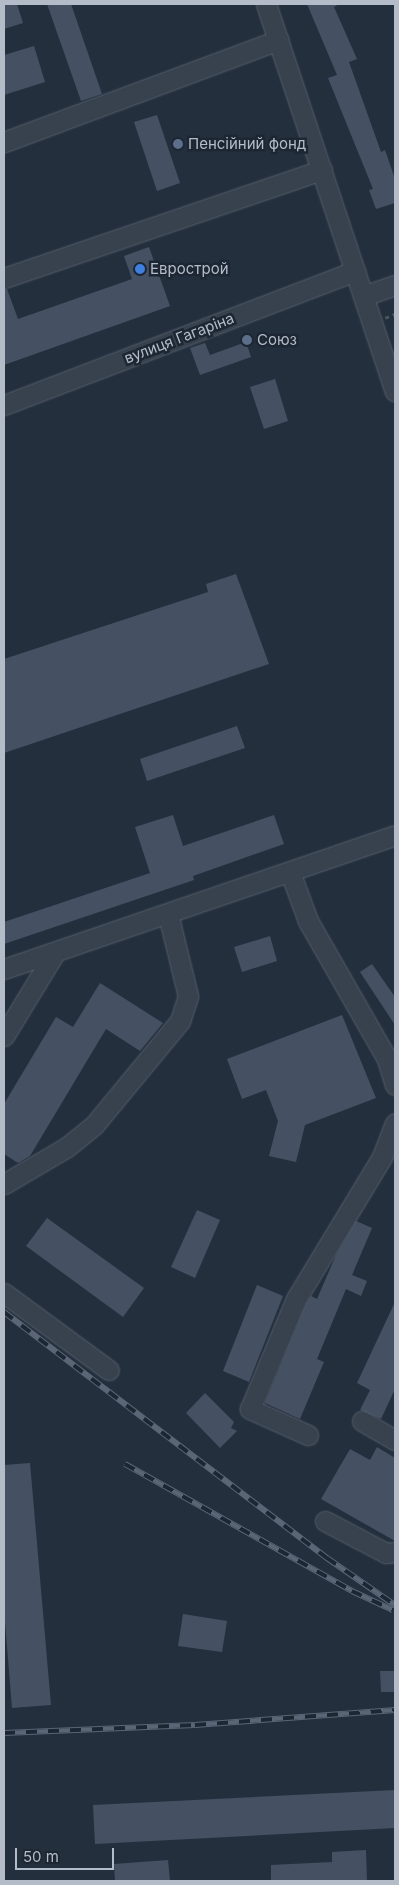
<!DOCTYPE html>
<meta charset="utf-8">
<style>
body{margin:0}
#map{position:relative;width:399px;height:1885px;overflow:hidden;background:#242f3e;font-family:Inter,sans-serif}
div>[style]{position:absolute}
.building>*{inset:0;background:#455162}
.path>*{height:2.5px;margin-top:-1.25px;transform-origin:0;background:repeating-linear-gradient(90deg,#44595c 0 4px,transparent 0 8px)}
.roads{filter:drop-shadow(0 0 1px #565f6c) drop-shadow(0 0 1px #565f6c)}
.minor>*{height:19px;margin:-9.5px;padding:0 9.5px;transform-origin:9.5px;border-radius:9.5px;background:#38414e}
.rail>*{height:5.5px;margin-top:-2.75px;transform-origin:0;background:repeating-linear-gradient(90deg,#1d2633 0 11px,#5a6575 0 22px);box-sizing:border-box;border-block:1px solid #5a6575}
.dots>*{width:14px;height:14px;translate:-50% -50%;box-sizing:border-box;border:2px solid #1d2633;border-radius:50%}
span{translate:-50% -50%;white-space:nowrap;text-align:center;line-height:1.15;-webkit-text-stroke:5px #1d2633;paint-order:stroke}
.poi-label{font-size:15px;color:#b4bcc9}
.left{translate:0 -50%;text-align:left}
.street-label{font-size:15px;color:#b4bcc9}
.frame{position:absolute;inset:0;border:5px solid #b4bcc9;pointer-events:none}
.scale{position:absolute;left:15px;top:1848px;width:99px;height:22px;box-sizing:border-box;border:2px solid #b4bcc9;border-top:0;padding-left:6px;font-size:15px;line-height:18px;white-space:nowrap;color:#b4bcc9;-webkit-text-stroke:4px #1d2633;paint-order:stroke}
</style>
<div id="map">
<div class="building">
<div style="clip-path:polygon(4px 4px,17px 4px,23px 23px,4px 29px)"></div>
<div style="clip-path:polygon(47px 4px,71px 4px,102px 94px,81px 101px)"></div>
<div style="clip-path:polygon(307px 4px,339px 4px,334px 7px,357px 59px,349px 62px,381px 152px,385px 150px,395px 179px,395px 203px,376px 209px,369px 190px,373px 189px,328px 78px,337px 75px)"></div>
<div style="clip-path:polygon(34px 46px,45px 82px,4px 95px,4px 55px)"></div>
<div style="clip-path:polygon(157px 115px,180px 183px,157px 191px,134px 122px)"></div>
<div style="clip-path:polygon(149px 247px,170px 306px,4px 365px,4px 289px,7px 289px,18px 319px,132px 279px,124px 256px)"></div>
<div style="clip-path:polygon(246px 342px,251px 357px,200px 375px,190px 348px,205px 343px,210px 355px)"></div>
<div style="clip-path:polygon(275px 379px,288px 421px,264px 429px,250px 387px)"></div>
<div style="clip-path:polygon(236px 574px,269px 664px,4px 753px,4px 659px,208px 592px,206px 584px)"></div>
<div style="clip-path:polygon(237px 726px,245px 748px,147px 781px,140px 759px)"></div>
<div style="clip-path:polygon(173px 815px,183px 846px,274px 815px,284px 844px,193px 876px,194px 880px,4px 944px,4px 922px,150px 873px,135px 827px)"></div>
<div style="clip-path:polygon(270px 936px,277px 961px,242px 972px,234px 947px)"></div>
<div style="clip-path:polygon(372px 964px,395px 997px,395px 1025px,360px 972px)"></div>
<div style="clip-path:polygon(100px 983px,163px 1023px,140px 1051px,106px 1029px,30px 1156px,18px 1163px,4px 1154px,4px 1104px,56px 1017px,73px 1027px)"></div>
<div style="clip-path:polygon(342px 1015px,376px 1098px,305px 1125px,296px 1162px,269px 1156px,278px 1121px,266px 1090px,242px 1099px,227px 1059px)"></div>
<div style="clip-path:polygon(197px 1210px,220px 1220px,195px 1278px,171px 1267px)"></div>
<div style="clip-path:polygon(47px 1218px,144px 1288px,123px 1317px,26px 1246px)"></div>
<div style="clip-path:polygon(356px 1221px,372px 1228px,352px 1275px,367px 1281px,361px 1296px,346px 1289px,317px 1359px,324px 1362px,300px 1419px,265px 1403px,306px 1304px,311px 1296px,317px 1299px,336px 1255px)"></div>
<div style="clip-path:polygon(257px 1285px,283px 1296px,249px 1382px,223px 1371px)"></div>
<div style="clip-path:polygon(395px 1302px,395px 1389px,381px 1419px,360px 1410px,370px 1390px,357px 1383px)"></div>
<div style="clip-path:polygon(205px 1393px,234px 1422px,231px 1428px,237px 1431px,220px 1448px,186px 1413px)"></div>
<div style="clip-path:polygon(377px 1447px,395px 1458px,395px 1541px,321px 1499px,350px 1449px,370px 1460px)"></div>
<div style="clip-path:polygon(30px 1463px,51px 1705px,12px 1708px,4px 1610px,4px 1465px)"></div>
<div style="clip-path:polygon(183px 1614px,227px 1621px,222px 1652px,178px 1646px)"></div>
<div style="clip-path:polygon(380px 1671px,395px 1671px,395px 1692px,381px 1692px)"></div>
<div style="clip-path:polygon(395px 1790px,395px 1828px,95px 1844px,93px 1805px)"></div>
<div style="clip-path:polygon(366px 1850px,367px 1881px,271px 1881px,271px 1865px,332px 1862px,332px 1852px)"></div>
<div style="clip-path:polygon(168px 1860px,170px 1881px,115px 1881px,114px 1864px)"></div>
</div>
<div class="path">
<div style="left:385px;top:318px;width:11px;rotate:-22deg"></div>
</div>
<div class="roads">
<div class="minor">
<div style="left:266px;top:4px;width:408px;rotate:71.6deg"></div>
<div style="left:4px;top:142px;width:293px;rotate:-20.4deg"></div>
<div style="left:4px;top:278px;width:336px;rotate:-18.8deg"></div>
<div style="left:363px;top:296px;width:34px;rotate:-19deg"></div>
<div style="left:4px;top:405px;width:376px;rotate:-20.9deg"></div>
<div style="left:290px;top:872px;width:52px;rotate:69.8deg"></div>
<div style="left:308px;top:921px;width:159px;rotate:60.2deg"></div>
<div style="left:387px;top:1059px;width:27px;rotate:73deg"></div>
<div style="left:4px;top:969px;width:413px;rotate:-18.9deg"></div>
<div style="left:4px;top:1036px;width:96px;rotate:-58.6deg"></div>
<div style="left:4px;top:1184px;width:73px;rotate:-30.4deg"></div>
<div style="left:67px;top:1147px;width:36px;rotate:-39deg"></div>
<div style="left:95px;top:1124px;width:134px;rotate:-50.5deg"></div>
<div style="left:180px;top:1021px;width:26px;rotate:-72deg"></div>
<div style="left:188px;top:996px;width:84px;rotate:-103.7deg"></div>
<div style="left:4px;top:1293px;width:130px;rotate:36.3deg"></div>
<div style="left:362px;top:1421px;width:38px;rotate:30deg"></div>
<div style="left:308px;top:1435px;width:64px;rotate:-155.9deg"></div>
<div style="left:250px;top:1409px;width:119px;rotate:-67.3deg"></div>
<div style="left:296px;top:1299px;width:166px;rotate:-58.8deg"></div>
<div style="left:382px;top:1157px;width:36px;rotate:-69deg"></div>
<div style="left:325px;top:1521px;width:69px;rotate:27.7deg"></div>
<div style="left:386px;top:1553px;width:9px;rotate:-6deg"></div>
</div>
</div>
<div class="rail">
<div style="left:4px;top:1312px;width:406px;rotate:37.3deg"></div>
<div style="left:327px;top:1558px;width:83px;rotate:34.7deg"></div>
<div style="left:125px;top:1464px;width:260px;rotate:29.2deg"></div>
<div style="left:352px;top:1591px;width:45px;rotate:24.9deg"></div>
<div style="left:4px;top:1733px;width:191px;rotate:-2.4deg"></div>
<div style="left:195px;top:1725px;width:201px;rotate:-4.3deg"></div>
</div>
<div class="dots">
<div style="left:178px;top:144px;background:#5c6f8a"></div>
<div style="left:140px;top:269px;background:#3f7fe0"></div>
<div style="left:247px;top:340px;background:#5c6f8a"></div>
</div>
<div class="poi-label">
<span class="left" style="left:188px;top:144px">Пенсійний фонд</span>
<span class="left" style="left:150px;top:269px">Еврострой</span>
<span class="left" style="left:257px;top:340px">Союз</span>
</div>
<div class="street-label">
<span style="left:179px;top:338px;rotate:-21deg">вулиця Гагаріна</span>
</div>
<div class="frame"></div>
<div class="scale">50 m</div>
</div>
